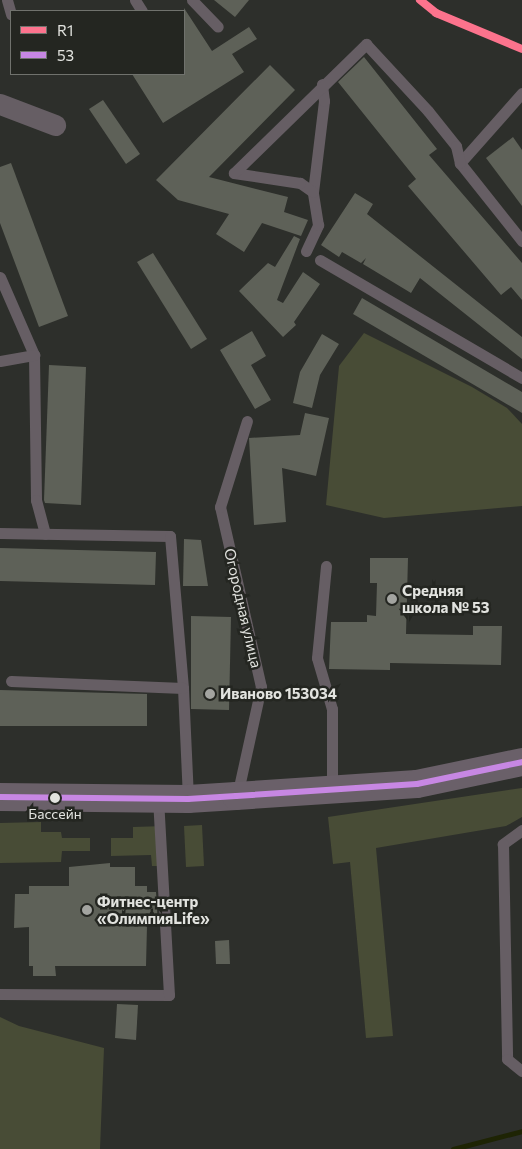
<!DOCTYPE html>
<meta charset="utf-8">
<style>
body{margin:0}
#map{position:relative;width:522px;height:1149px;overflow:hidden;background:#2d2f2b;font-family:Commissioner,sans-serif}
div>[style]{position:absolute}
.green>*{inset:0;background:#484c36}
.stream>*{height:5px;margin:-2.5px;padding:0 2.5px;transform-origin:2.5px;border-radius:2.5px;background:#1e2404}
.building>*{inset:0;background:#5e6158}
.lane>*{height:11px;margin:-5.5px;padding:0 5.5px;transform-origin:5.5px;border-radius:5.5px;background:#665e64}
.street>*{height:21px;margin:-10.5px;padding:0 10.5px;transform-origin:10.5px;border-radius:10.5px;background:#665e64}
.secondary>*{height:28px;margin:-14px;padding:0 14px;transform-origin:14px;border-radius:14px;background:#6a6069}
.bus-1>*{height:6px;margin:-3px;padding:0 3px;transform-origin:3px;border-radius:3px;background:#c787e3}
.rail-1>*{height:8px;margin:-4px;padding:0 4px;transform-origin:4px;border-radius:4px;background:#fc738d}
.dots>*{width:14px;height:14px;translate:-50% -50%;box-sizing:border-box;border:2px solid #242621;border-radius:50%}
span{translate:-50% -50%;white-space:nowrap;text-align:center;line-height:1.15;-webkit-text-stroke:5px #242621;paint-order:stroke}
.bus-label{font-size:14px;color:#e2e3df}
.poi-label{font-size:15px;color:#e2e3df;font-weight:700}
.left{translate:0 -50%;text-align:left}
.street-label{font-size:15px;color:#e2e3df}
.legend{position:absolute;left:10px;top:10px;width:175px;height:65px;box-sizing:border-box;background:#242621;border:1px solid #70726d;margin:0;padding:6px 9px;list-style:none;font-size:15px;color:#e2e3df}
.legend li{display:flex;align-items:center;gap:10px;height:25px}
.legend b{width:25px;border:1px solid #70726d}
</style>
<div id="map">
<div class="green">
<div style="clip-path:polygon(364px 333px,472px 387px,507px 408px,522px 424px,522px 506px,384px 518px,326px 505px,339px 366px)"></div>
<div style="clip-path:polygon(522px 788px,522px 817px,506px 826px,376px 848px,393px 1036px,366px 1038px,350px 862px,333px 864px,328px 817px)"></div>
<div style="clip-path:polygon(41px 822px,41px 832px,61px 832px,62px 838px,90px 838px,90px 851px,62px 851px,61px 862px,0 863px,0 823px)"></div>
<div style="clip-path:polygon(202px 825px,204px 866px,186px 867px,184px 826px)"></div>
<div style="clip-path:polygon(165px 826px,166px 866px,152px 866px,151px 855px,111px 856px,111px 838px,133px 838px,133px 827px)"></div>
<div style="clip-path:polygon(0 1017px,19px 1026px,104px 1048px,100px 1149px,0 1149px)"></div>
</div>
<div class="stream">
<div style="left:453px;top:1149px;width:71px;rotate:-14.6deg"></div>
</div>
<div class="building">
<div style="clip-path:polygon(214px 0,249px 0,235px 17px)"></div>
<div style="clip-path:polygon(184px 8px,212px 51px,249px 27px,257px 39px,232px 54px,244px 72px,163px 123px,132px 74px,184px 74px)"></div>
<div style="clip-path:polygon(364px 57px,437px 149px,429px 155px,522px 263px,522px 300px,511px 287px,501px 295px,408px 186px,416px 179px,338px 82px)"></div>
<div style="clip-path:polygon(270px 65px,295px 90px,209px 177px,288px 197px,284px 212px,308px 220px,301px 236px,262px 223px,244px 252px,216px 234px,229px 214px,178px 200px,156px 180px)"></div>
<div style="clip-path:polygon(103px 100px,140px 154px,126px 164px,89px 109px)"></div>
<div style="clip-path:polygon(513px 137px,522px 150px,522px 206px,486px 158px)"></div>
<div style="clip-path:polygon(11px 163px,68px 316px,39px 327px,0 223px,0 167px)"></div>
<div style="clip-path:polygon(355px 193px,373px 204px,367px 214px,522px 337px,522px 359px,420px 278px,411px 293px,363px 264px,366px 258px,361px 263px,342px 252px,339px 257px,321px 245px)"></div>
<div style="clip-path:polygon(294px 236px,300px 239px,277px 300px,283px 303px,303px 272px,320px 284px,294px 322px,296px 325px,283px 337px,239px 291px,268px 263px,275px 267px)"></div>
<div style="clip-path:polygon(153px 253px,207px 339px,191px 349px,137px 262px)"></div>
<div style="clip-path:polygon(362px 298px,522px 392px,522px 413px,353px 314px)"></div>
<div style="clip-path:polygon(252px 331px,266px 356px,251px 365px,271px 400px,255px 409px,220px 350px)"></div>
<div style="clip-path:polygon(322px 334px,339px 344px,320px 375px,312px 408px,293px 403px,300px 372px)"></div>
<div style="clip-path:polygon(49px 365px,86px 367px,81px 505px,45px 503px,44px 500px)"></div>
<div style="clip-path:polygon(305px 413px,329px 418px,316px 476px,282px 468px,286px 522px,254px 525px,249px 438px,300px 435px)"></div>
<div style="clip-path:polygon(184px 539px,201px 540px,208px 586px,183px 586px)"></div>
<div style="clip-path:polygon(0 548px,156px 552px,155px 585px,0 581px)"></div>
<div style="clip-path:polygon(370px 558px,408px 558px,406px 634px,473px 635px,473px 626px,502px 626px,501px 665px,390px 663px,390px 670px,329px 669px,331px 622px,367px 622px,367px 615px,376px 616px,377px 583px,370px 583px)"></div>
<div style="clip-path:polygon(191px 616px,231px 617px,229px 710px,191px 709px)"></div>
<div style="clip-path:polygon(0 690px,147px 694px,147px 726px,0 726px)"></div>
<div style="clip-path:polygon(110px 863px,110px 867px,135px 867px,135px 886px,147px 886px,147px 892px,156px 892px,158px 926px,147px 926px,146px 966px,55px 966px,56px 976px,33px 976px,33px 966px,29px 966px,29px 927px,14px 928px,15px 894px,29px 894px,29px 886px,69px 886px,69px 867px)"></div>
<div style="clip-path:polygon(229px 940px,230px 964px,216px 964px,215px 941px)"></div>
<div style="clip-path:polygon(117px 1004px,138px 1005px,136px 1040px,115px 1038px)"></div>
</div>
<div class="lane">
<div style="left:7px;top:0;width:15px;rotate:74deg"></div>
<div style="left:135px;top:0;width:13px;rotate:58deg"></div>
<div style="left:192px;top:0;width:37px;rotate:46deg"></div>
<div style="left:522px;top:93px;width:94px;rotate:131.5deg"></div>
<div style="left:460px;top:163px;width:100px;rotate:51.5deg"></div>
<div style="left:313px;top:192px;width:92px;rotate:-83.1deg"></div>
<div style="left:324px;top:101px;width:17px;rotate:-97deg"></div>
<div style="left:306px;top:251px;width:29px;rotate:-65deg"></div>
<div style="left:318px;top:225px;width:33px;rotate:-99deg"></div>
<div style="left:313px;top:192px;width:16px;rotate:-145deg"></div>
<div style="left:300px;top:183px;width:67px;rotate:-171.4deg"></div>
<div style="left:234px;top:173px;width:185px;rotate:-44.3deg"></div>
<div style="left:366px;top:44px;width:91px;rotate:47.2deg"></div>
<div style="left:428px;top:111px;width:45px;rotate:51.3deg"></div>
<div style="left:456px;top:146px;width:17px;rotate:77deg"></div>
<div style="left:320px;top:260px;width:234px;rotate:30.3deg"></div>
<div style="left:0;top:277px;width:85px;rotate:66.4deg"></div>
<div style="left:34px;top:355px;width:145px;rotate:89.2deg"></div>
<div style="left:36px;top:500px;width:35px;rotate:75deg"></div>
<div style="left:0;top:361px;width:35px;rotate:-10deg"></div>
<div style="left:0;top:533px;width:170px;rotate:1deg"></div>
<div style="left:170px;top:536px;width:153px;rotate:85.1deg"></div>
<div style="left:183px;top:688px;width:111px;rotate:87.4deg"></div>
<div style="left:326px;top:566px;width:92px;rotate:95.6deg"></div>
<div style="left:317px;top:658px;width:53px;rotate:73.6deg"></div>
<div style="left:332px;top:709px;width:81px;rotate:90deg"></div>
<div style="left:11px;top:681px;width:172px;rotate:2.3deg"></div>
<div style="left:237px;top:796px;width:112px;rotate:-77.6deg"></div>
<div style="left:261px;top:687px;width:185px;rotate:-102.8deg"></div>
<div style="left:220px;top:507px;width:90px;rotate:-72.6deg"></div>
<div style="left:522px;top:830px;width:24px;rotate:144deg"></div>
<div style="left:503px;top:844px;width:215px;rotate:88.9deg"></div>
<div style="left:507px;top:1059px;width:19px;rotate:39deg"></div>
<div style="left:0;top:994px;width:169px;rotate:0.3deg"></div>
<div style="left:169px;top:995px;width:196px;rotate:-93.2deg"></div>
</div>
<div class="street">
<div style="left:0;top:104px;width:59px;rotate:20.9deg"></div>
</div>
<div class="secondary">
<div style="left:0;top:797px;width:188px;rotate:0.6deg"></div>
<div style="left:188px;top:799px;width:48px;rotate:-3.6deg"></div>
<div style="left:236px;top:796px;width:181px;rotate:-3.8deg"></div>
<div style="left:417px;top:784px;width:107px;rotate:-11.8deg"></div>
</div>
<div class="bus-1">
<div style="left:0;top:797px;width:188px;rotate:0.6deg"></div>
<div style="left:188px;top:799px;width:48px;rotate:-3.6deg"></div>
<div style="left:236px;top:796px;width:181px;rotate:-3.8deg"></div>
<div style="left:417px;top:784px;width:107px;rotate:-11.8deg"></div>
</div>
<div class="rail-1">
<div style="left:420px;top:0;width:21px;rotate:39deg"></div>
<div style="left:436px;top:13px;width:93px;rotate:22.7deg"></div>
</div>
<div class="dots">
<div style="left:392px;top:599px;background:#a3a4a0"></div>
<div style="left:210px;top:694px;background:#a3a4a0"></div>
<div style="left:55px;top:798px;background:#e2e3df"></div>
<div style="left:87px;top:910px;background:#a3a4a0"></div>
</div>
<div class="bus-label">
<span style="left:55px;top:814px">Бассейн</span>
</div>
<div class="poi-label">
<span class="left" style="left:402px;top:599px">Средняя<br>школа № 53</span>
<span class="left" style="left:220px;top:694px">Иваново 153034</span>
<span class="left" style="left:97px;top:910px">Фитнес-центр<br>«ОлимпияLife»</span>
</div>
<div class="street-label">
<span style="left:243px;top:608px;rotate:77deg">Огородная улица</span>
</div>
<ul class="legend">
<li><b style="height:6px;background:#fc738d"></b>R1</li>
<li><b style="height:6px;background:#c787e3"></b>53</li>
</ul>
</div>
